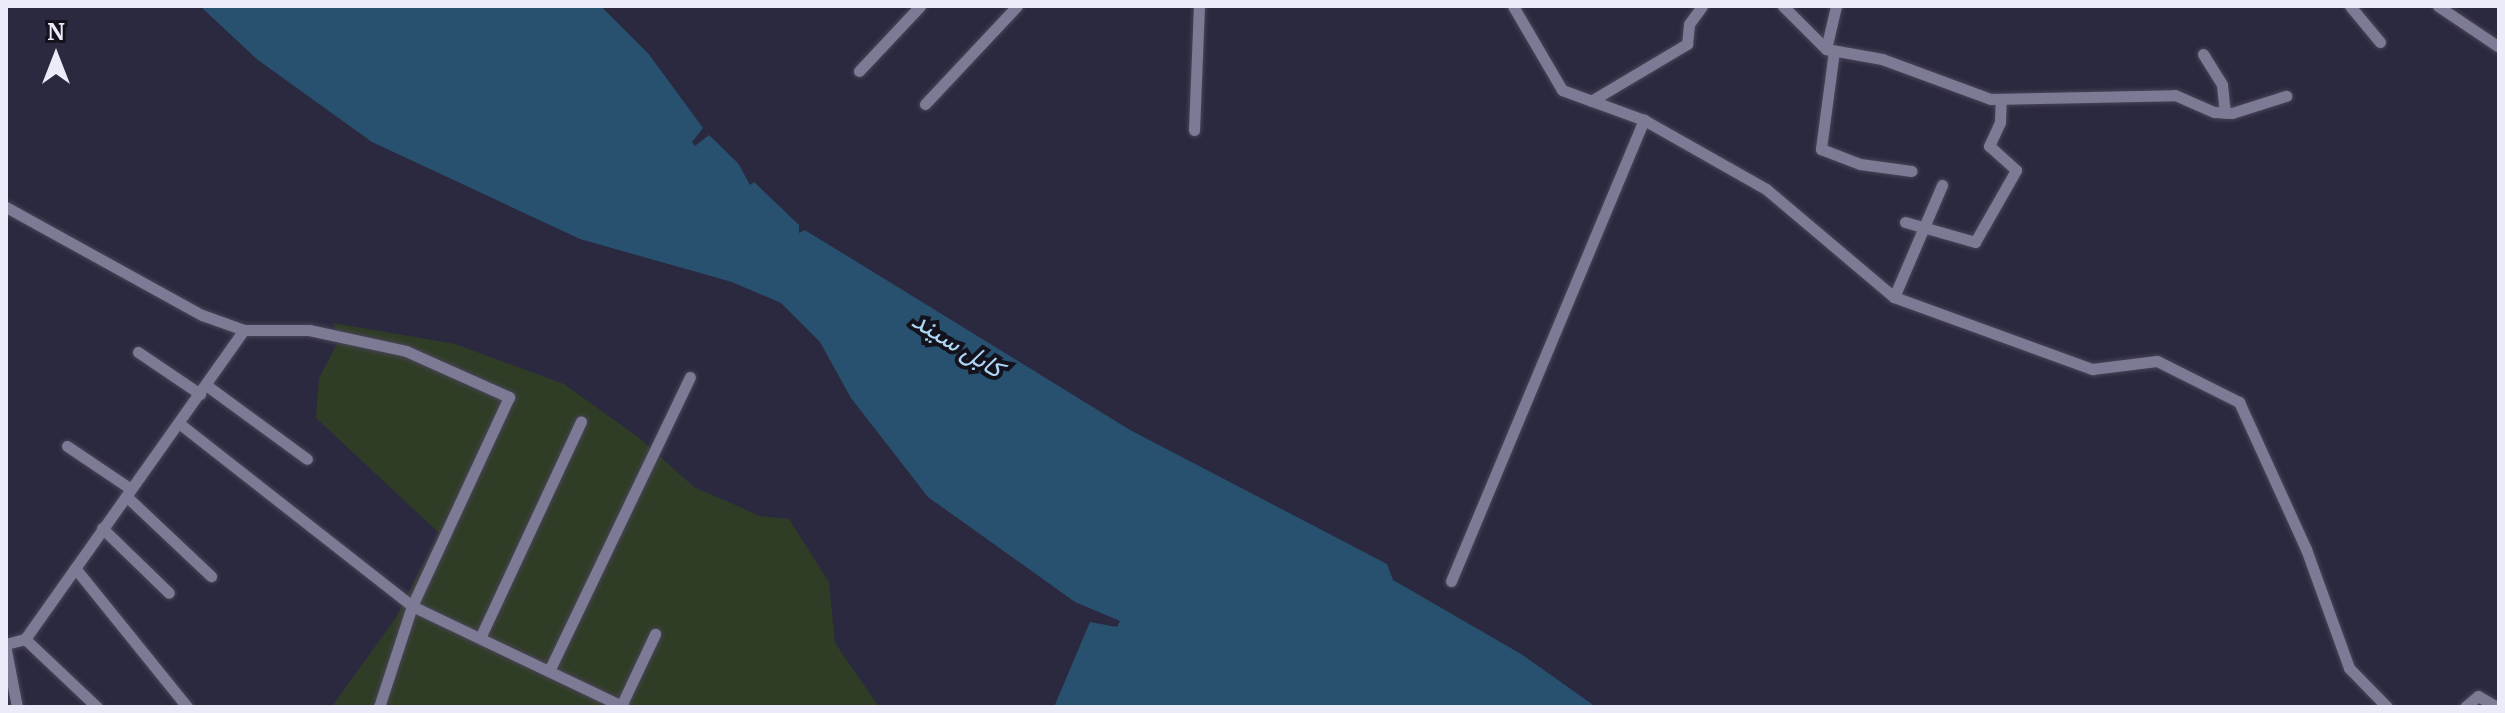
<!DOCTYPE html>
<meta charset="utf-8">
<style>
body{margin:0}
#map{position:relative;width:2505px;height:713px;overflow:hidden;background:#2b293f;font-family:Merriweather,Vazirmatn,serif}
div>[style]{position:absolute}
.green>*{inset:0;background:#303d26}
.water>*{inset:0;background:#28516f}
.pier>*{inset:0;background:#2b293f}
.roads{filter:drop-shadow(0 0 2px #484558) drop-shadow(0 0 2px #484558)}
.minor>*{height:11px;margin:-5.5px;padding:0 5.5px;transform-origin:5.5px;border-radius:5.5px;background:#7c7a95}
span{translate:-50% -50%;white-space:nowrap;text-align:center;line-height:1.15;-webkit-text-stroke:8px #14131d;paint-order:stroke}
.water-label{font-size:26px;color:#afd6f4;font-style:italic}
.frame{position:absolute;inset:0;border:8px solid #ecebfa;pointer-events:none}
.north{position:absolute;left:16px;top:16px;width:80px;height:80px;-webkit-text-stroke:6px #14131d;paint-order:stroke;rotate:0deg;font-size:22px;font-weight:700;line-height:32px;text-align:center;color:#ecebfa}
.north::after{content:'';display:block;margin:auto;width:28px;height:36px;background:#ecebfa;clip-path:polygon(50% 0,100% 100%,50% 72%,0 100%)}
</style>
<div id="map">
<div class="green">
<div style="clip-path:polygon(333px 323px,455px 344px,564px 384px,638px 437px,694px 487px,760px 516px,789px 519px,829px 582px,835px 643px,879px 707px,333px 705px,395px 619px,439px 533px,316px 418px,319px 378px,340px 338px)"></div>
</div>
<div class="water">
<div style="clip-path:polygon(200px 6px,601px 6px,648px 53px,709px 134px,805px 230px,1130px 430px,1387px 564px,1393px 580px,1521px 654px,1596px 707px,1054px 707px,1090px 622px,1117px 627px,1120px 621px,1075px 602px,928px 497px,851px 398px,820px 342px,781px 303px,732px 282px,580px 239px,372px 142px,258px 60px)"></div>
</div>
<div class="pier">
<div style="clip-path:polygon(601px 6px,641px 39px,706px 126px,784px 209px,881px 276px,805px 230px,799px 233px,799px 225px,754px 182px,750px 185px,738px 163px,709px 135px,695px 146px,692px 142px,703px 128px,648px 53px)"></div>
</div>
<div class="roads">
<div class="minor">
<div style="left:1513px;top:6px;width:97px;rotate:59.7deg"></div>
<div style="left:1562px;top:90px;width:87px;rotate:20.1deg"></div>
<div style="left:1644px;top:120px;width:140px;rotate:29.5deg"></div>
<div style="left:1766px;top:189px;width:167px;rotate:40.2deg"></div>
<div style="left:1894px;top:297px;width:211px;rotate:20deg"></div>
<div style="left:2092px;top:369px;width:65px;rotate:-7deg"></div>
<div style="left:2157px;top:361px;width:92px;rotate:26.6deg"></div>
<div style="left:2239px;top:402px;width:162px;rotate:65.5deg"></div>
<div style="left:2306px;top:549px;width:127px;rotate:70.1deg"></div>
<div style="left:2349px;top:668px;width:54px;rotate:45.7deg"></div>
<div style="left:1783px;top:6px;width:61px;rotate:45deg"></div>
<div style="left:1826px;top:49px;width:44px;rotate:-76.9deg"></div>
<div style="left:2350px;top:6px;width:47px;rotate:50.2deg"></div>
<div style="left:2438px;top:6px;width:73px;rotate:33.9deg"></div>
<div style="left:1826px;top:49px;width:57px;rotate:10.1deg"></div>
<div style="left:1882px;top:59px;width:116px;rotate:20.2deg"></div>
<div style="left:1991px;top:99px;width:184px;rotate:-1.2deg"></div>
<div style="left:2175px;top:95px;width:43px;rotate:23.6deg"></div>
<div style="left:2214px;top:112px;width:18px;rotate:3deg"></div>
<div style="left:2232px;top:113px;width:57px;rotate:-17.5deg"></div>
<div style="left:1834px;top:51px;width:99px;rotate:97.6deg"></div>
<div style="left:1821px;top:149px;width:42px;rotate:21deg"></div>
<div style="left:1860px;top:164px;width:52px;rotate:7.7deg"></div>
<div style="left:2203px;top:54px;width:36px;rotate:58deg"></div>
<div style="left:2222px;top:85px;width:28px;rotate:84deg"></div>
<div style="left:859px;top:71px;width:89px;rotate:-46.8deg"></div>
<div style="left:1591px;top:101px;width:112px;rotate:-30.7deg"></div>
<div style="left:1687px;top:44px;width:20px;rotate:-84deg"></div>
<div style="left:1689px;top:24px;width:22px;rotate:-54deg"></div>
<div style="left:925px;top:104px;width:134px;rotate:-46.8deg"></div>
<div style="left:1194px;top:130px;width:124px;rotate:-87.7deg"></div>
<div style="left:6px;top:207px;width:224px;rotate:28.9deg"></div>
<div style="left:202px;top:315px;width:45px;rotate:19.7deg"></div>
<div style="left:244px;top:330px;width:65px"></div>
<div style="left:309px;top:330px;width:99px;rotate:12.2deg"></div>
<div style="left:406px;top:351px;width:113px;rotate:24.1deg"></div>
<div style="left:509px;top:397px;width:230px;rotate:114.9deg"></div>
<div style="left:412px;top:606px;width:106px;rotate:108.1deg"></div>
<div style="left:1905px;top:222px;width:73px;rotate:15.9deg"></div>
<div style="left:1975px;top:242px;width:83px;rotate:-60.3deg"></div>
<div style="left:2016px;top:170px;width:36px;rotate:-138deg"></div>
<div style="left:1989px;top:146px;width:26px;rotate:-65deg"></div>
<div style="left:2000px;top:122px;width:23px;rotate:-88deg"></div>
<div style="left:1894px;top:297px;width:122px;rotate:-66.8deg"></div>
<div style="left:138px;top:352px;width:75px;rotate:34.1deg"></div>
<div style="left:206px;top:385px;width:125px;rotate:36.2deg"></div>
<div style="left:180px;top:424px;width:295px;rotate:38.1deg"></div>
<div style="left:412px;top:606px;width:235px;rotate:25.5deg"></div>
<div style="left:67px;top:446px;width:77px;rotate:33.9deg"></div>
<div style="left:126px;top:496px;width:117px;rotate:43.3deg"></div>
<div style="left:102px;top:528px;width:93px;rotate:44.1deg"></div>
<div style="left:75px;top:568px;width:179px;rotate:51.1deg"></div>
<div style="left:1451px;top:581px;width:500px;rotate:-67.3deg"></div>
<div style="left:480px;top:638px;width:239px;rotate:-65deg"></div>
<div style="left:25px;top:639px;width:99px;rotate:43.4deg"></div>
<div style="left:6px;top:644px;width:20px;rotate:-15deg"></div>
<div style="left:25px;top:639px;width:379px;rotate:-54.7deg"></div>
<div style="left:6px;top:650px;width:58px;rotate:79.1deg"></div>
<div style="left:549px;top:671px;width:326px;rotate:-64.4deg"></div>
<div style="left:621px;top:706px;width:80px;rotate:-64.7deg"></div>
<div style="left:2465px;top:707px;width:17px;rotate:-40deg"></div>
<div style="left:2478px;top:696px;width:22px;rotate:30deg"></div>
</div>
</div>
<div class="water-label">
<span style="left:958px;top:344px;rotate:32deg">کابل سيند</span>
</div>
<div class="frame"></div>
<div class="north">N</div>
</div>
